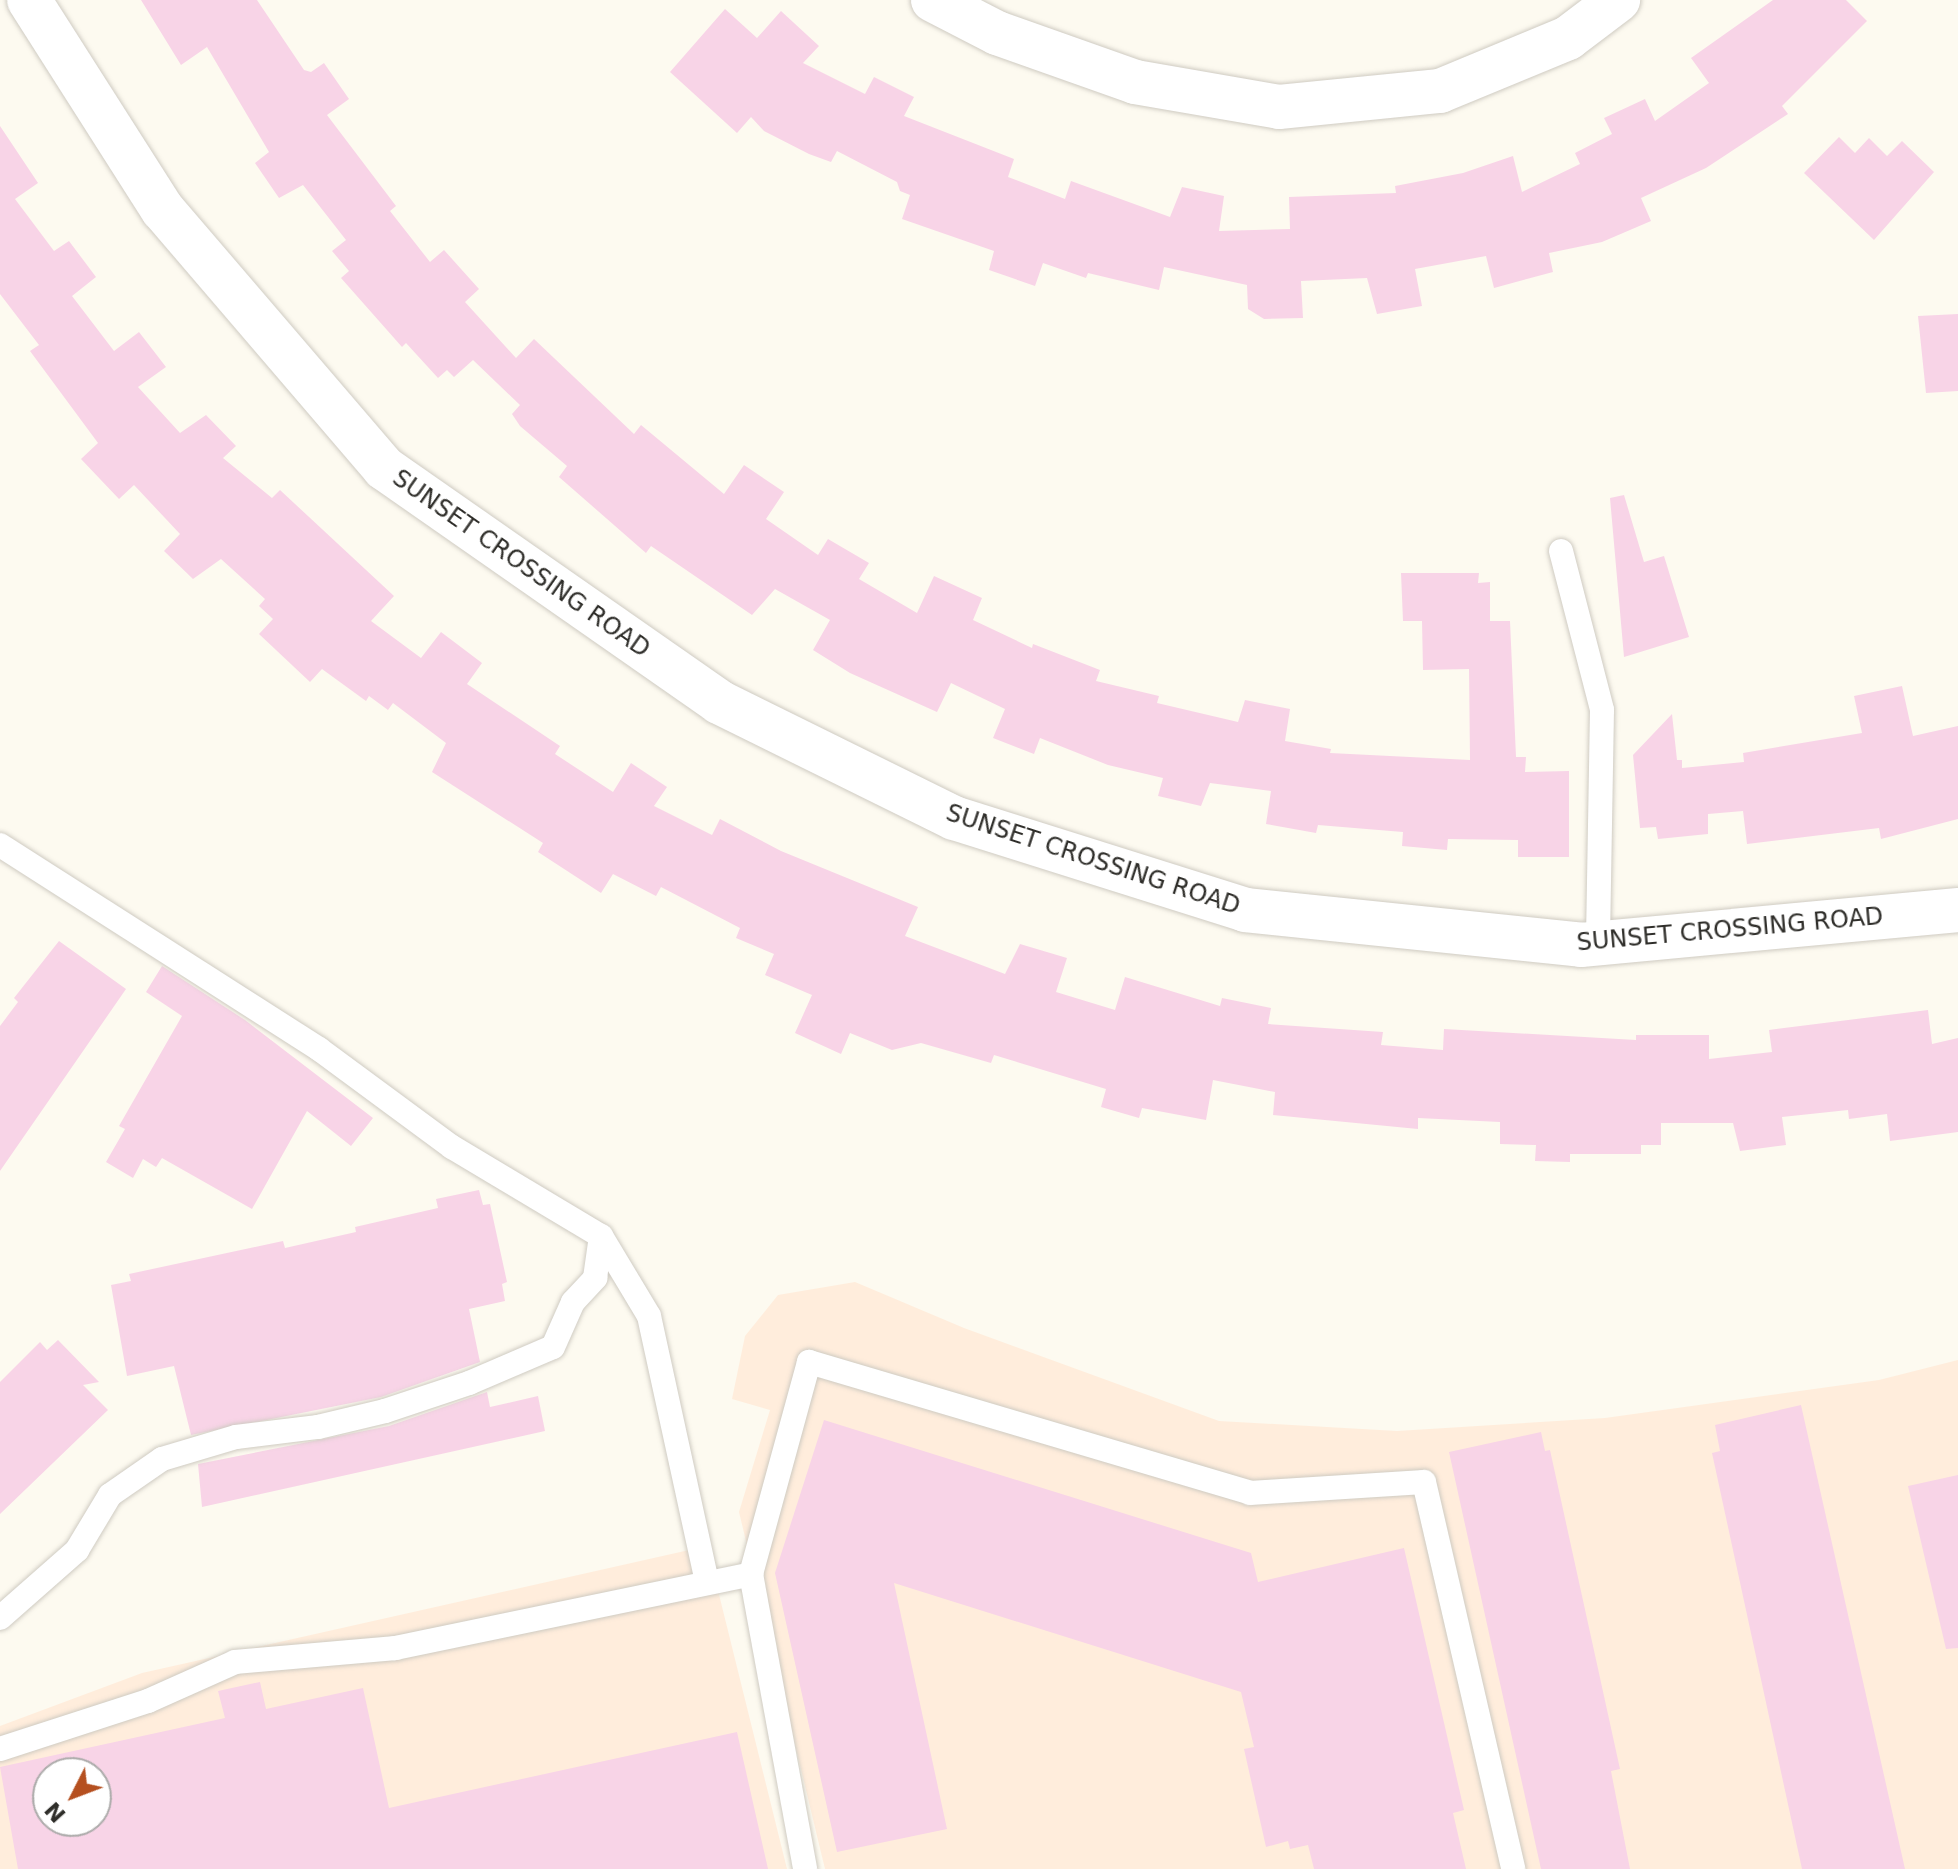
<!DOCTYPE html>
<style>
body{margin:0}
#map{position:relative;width:1958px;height:1869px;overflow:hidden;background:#fdfaf0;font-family:"DejaVu Sans",sans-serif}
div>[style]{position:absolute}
.commercial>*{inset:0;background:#ffeddc}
.building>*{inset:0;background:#f8d4e7}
.roads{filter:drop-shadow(0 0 2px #cfcbc2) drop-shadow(0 0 2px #cfcbc2)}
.service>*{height:24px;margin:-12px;padding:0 12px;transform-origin:12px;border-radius:12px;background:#fff}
.minor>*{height:44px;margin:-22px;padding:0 22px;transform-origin:22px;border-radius:22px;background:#fff}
.tertiary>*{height:44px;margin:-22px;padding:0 22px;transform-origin:22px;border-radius:22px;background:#fff}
span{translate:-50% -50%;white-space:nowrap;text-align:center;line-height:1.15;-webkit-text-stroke:6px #fff;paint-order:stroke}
.street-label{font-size:24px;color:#2f2e2a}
.north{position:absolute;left:32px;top:1757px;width:80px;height:80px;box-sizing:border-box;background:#fff;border:2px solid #acabaa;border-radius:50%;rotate:228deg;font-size:22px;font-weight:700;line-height:32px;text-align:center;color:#2f2e2a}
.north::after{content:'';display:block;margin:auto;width:28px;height:36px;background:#b55020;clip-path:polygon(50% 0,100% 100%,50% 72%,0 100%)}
</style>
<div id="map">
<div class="commercial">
<div style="clip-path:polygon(855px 1282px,964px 1328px,1219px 1421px,1397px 1431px,1605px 1418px,1879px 1380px,1958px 1360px,1958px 1869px,825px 1869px,739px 1512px,770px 1410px,732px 1399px,745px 1336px,778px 1295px)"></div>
<div style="clip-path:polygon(evenodd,707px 1546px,787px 1869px,0 1869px,0 1726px,142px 1673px,707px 1546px,48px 1773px,96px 1773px,96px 1821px,48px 1821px,48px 1773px)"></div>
</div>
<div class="building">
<div style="clip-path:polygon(141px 0,257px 0,304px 70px,311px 72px,324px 63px,349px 99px,327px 115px,396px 206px,390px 211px,430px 262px,444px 250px,479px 289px,465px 302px,516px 358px,534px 339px,634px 434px,641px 425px,724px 494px,744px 465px,784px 492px,766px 519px,818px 555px,828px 539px,869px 563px,859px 579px,917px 613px,934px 576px,982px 598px,973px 620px,1032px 648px,1033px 644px,1100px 670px,1096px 681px,1159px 696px,1157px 703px,1238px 722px,1245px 700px,1290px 709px,1285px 741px,1331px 749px,1330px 753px,1470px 760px,1469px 669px,1423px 670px,1422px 621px,1403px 621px,1401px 573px,1479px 573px,1478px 583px,1490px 582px,1490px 621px,1510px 621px,1516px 757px,1526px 757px,1525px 772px,1569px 771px,1569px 857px,1518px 857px,1518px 840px,1448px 839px,1447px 850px,1402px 846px,1403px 832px,1318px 825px,1316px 833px,1266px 824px,1271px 791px,1210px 783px,1201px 806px,1158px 796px,1163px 778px,1108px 765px,1040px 738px,1034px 754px,993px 738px,1005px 709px,951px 683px,937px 712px,850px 673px,813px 650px,830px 620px,775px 589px,752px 615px,651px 546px,646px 553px,559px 477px,567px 466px,520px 426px,512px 414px,520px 405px,473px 360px,454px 377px,447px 370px,438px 378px,406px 343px,402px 347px,341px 278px,349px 271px,332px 251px,346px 240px,303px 185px,279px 198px,255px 163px,269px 152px,207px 47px,181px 65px)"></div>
<div style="clip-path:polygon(1773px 0,1846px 0,1867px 21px,1782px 106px,1788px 114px,1706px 168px,1641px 198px,1651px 221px,1602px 242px,1549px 253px,1553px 272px,1494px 288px,1486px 256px,1415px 269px,1422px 306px,1377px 314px,1367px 278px,1301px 281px,1303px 318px,1264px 319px,1248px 309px,1247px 285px,1164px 267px,1159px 290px,1088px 273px,1086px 278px,1043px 263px,1035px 286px,989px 270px,994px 251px,902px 219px,910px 195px,900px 191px,897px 182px,837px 151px,831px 162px,809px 154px,764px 131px,751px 117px,737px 133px,670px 72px,725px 9px,757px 38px,781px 11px,819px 46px,803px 63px,865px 94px,874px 77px,914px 97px,904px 116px,1014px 159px,1008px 177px,1065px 199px,1071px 181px,1170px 217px,1182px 187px,1224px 196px,1219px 231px,1290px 229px,1289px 197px,1396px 193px,1395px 186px,1463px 173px,1513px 156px,1522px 192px,1580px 164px,1575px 153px,1612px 134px,1604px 118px,1645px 99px,1655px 121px,1709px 83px,1691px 58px)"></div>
<div style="clip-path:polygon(0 126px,38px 183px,15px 199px,54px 251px,69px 241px,96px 277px,72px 296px,114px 351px,139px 332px,166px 367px,138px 387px,180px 433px,206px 415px,236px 446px,223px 458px,272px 498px,280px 490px,394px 596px,371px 621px,421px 658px,441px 632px,482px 663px,467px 684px,560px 746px,555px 754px,613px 792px,631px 763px,667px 787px,654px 806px,712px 835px,720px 819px,781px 851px,918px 907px,905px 936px,1005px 974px,1020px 944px,1067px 958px,1056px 992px,1115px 1010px,1125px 977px,1220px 1006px,1222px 998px,1271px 1008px,1268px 1024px,1383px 1032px,1381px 1045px,1443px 1050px,1444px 1029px,1636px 1040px,1636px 1035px,1709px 1035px,1709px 1059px,1772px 1052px,1769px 1030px,1928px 1010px,1932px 1044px,1958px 1038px,1958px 1132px,1890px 1141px,1887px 1114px,1849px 1119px,1848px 1110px,1782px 1117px,1786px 1145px,1740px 1151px,1733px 1123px,1661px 1123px,1661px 1145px,1641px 1145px,1641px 1154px,1570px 1154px,1570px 1162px,1535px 1161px,1536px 1145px,1500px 1144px,1500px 1122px,1418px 1118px,1418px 1129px,1273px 1115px,1275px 1092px,1213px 1080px,1206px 1120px,1142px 1108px,1139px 1118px,1101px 1107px,1106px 1089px,994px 1055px,991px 1063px,921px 1043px,892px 1050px,850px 1033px,841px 1054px,795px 1033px,812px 995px,765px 975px,774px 954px,736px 938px,740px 928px,661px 887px,656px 896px,613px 874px,601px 893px,538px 852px,543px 843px,432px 772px,446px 743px,393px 703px,388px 710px,369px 696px,366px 701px,322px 669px,310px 682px,259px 634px,273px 619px,259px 606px,265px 599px,221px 559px,193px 579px,164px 551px,180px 534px,134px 485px,119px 499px,81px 459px,98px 443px,30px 351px,39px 345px,0 294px)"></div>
<div style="clip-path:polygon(1839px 137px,1855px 153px,1869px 138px,1887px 156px,1902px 141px,1934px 172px,1874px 240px,1804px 173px)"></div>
<div style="clip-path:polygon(1958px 314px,1958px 391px,1926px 393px,1918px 316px)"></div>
<div style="clip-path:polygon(1624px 495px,1644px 562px,1664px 556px,1689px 637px,1624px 657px,1610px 498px)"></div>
<div style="clip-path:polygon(1902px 686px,1913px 736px,1958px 726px,1958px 819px,1881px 839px,1879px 828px,1747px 844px,1743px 811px,1708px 814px,1708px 834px,1658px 839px,1656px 827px,1640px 828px,1633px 755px,1672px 714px,1677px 760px,1682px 760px,1682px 768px,1744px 762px,1743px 753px,1862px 733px,1854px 696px)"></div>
<div style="clip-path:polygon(59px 941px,126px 989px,0 1171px,0 1026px,18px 1002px,14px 998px)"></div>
<div style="clip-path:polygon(162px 966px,245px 1020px,373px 1118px,351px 1146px,307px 1111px,252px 1209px,162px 1158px,156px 1167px,143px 1159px,133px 1178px,106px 1162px,125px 1129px,119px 1126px,182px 1016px,146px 992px)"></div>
<div style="clip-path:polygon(479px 1190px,483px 1205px,490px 1204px,507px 1282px,502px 1284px,505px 1301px,469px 1309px,480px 1362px,381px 1397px,191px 1435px,174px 1366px,127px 1376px,111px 1285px,131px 1281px,129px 1274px,283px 1241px,285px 1248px,356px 1232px,355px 1227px,438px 1208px,436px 1199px)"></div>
<div style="clip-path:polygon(58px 1340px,99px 1382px,83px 1385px,108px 1410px,0 1514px,0 1382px,40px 1342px,47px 1350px)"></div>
<div style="clip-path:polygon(487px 1392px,490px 1407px,538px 1396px,545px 1431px,202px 1507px,198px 1464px,389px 1426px)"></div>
<div style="clip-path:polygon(1801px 1405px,1905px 1869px,1802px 1869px,1712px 1453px,1720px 1451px,1715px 1425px)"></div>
<div style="clip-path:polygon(824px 1420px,1251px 1553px,1258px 1582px,1404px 1548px,1464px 1810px,1453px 1813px,1466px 1869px,1314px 1869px,1308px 1845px,1290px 1849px,1288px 1841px,1266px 1847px,1244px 1749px,1254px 1747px,1241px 1692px,894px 1583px,947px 1829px,837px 1852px,775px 1573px)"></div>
<div style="clip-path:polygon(1541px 1432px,1545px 1451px,1550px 1450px,1620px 1769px,1611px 1771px,1630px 1869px,1541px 1869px,1449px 1452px)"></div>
<div style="clip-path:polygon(1958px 1475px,1958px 1648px,1946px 1649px,1908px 1486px)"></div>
<div style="clip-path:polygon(evenodd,260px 1682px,266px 1709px,363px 1688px,389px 1808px,737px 1732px,768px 1869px,18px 1869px,0 1767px,225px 1718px,218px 1691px,260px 1682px,48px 1773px,96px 1773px,96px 1821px,48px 1821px,48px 1773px)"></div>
</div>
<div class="roads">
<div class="service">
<div style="left:1561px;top:551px;width:164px;rotate:75.5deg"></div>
<div style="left:1602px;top:710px;width:233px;rotate:91deg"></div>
<div style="left:0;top:845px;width:379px;rotate:32.6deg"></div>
<div style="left:319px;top:1049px;width:165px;rotate:36.4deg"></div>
<div style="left:452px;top:1147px;width:174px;rotate:30.9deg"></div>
<div style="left:601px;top:1236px;width:93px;rotate:59deg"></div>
<div style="left:649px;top:1316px;width:273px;rotate:77.7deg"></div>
<div style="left:751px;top:1574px;width:220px;rotate:-74.7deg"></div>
<div style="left:809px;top:1362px;width:460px;rotate:16.5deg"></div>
<div style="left:1250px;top:1493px;width:174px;rotate:-3.6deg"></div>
<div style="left:1424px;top:1482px;width:397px;rotate:77deg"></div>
<div style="left:0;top:1618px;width:103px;rotate:-41.4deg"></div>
<div style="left:77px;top:1550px;width:64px;rotate:-59deg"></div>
<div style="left:110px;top:1495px;width:63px;rotate:-34.7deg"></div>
<div style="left:162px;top:1459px;width:77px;rotate:-16.6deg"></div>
<div style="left:236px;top:1437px;width:83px;rotate:-7deg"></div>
<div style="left:318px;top:1427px;width:69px;rotate:-13.4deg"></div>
<div style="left:385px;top:1411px;width:89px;rotate:-18.4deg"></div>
<div style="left:469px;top:1383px;width:91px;rotate:-23.2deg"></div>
<div style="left:553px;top:1347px;width:49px;rotate:-66deg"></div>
<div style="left:573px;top:1302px;width:33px;rotate:-47deg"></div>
<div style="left:595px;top:1278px;width:42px;rotate:-81.9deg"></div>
<div style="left:0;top:1749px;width:156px;rotate:-18deg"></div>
<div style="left:148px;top:1701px;width:95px;rotate:-24.1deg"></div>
<div style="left:235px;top:1662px;width:161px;rotate:-5deg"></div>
<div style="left:395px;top:1648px;width:364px;rotate:-11.7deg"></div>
<div style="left:751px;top:1574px;width:300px;rotate:79.6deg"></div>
</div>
<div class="minor">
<div style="left:933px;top:0;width:72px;rotate:27.3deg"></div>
<div style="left:997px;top:33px;width:146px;rotate:19.5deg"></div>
<div style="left:1135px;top:82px;width:146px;rotate:9.8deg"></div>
<div style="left:1279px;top:107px;width:162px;rotate:-5.7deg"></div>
<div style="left:1440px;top:91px;width:139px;rotate:-22.5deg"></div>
<div style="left:1568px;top:38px;width:63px;rotate:-37.2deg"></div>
</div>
<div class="tertiary">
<div style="left:29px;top:0;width:249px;rotate:57.5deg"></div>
<div style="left:163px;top:210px;width:340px;rotate:49.4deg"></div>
<div style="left:384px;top:468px;width:409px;rotate:34.9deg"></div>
<div style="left:719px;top:702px;width:262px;rotate:26.3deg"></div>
<div style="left:954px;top:818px;width:305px;rotate:17.5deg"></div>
<div style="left:1245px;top:910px;width:338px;rotate:5.9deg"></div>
<div style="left:1581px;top:945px;width:379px;rotate:-5.3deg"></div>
</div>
</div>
<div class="street-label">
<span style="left:521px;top:564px;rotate:35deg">SUNSET CROSSING ROAD</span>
<span style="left:1093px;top:860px;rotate:18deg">SUNSET CROSSING ROAD</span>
<span style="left:1730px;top:930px;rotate:-5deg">SUNSET CROSSING ROAD</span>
</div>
<div class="north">N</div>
</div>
